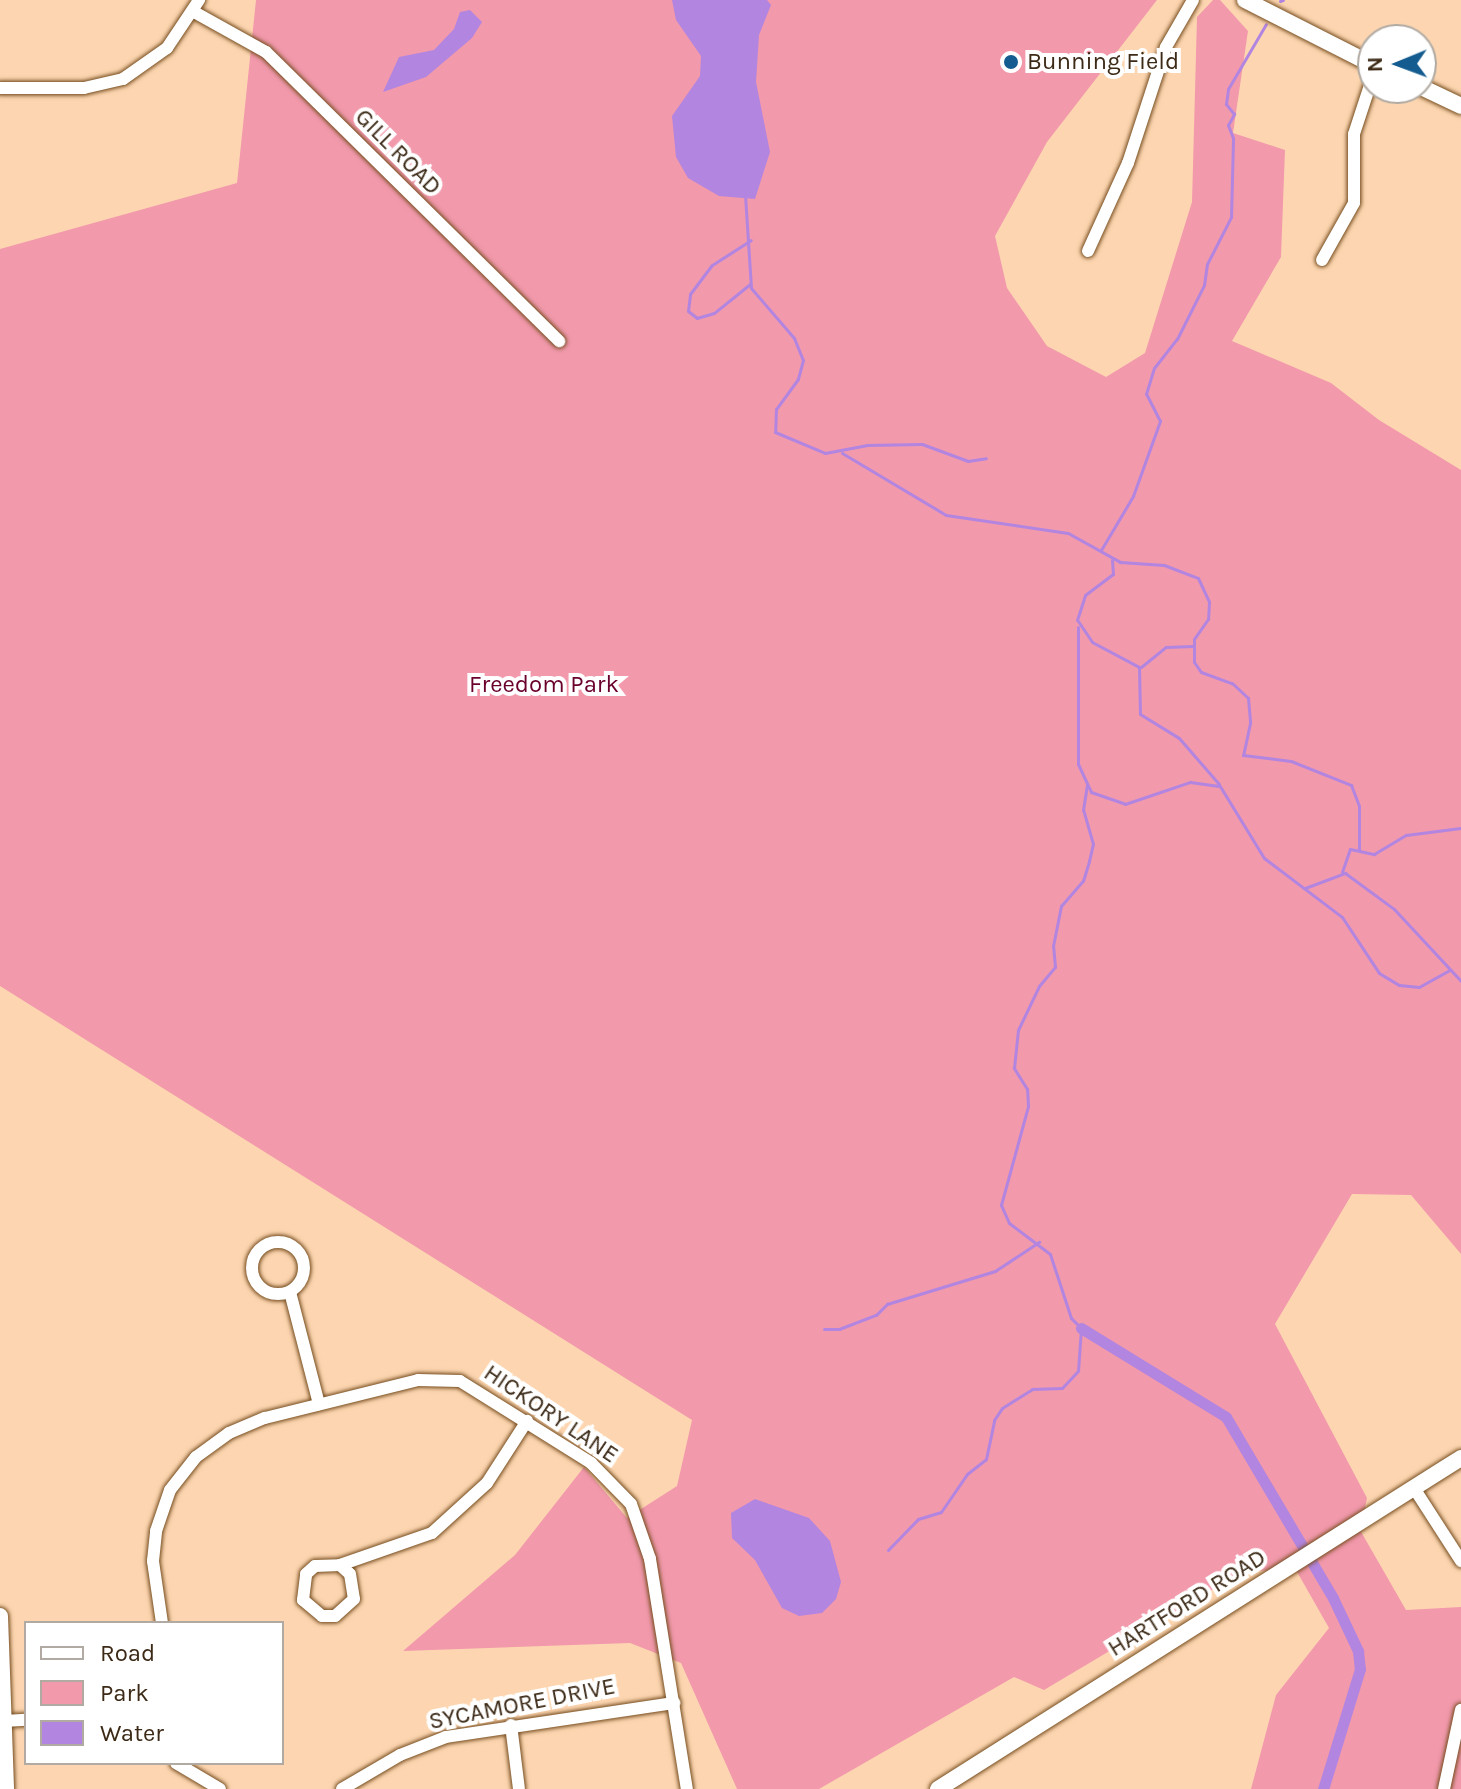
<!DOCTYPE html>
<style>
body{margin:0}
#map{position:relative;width:1461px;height:1789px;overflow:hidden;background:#fdd6b1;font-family:Karla,sans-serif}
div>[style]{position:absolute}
.green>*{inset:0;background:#f299ac}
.water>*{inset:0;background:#b285e0}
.stream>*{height:3px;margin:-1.5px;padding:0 1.5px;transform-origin:1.5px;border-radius:1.5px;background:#b285e0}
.canal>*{height:11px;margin:-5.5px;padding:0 5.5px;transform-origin:5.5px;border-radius:5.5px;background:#b285e0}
.roads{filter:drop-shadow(0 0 2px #764d1f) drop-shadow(0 0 2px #764d1f)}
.street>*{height:12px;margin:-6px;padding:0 6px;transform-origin:6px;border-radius:6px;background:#fff}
.street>.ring{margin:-6px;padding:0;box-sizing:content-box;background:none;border:12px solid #fff;border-radius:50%}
.secondary>*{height:16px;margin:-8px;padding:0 8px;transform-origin:8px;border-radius:8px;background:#fff}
.dots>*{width:22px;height:22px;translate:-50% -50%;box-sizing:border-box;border:4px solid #fff;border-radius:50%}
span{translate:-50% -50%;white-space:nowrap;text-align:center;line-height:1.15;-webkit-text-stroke:8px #fff;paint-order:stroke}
.poi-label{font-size:24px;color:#3c2a17}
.left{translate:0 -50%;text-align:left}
.street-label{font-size:24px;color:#3c2a17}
.park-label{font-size:24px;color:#6a012d}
.legend{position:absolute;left:24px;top:1621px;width:260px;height:144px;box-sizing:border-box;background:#fff;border:2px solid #b1aaa2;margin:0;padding:10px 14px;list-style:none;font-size:24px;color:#3c2a17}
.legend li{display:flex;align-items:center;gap:16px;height:40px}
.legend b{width:40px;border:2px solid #b1aaa2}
.north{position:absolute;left:1357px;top:24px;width:80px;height:80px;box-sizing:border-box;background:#fff;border:2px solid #b1aaa2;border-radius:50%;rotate:269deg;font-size:22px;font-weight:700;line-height:32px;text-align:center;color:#3c2a17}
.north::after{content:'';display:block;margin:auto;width:28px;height:36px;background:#145c90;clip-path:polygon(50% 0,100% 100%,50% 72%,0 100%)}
</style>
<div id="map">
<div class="green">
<div style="clip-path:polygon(256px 0,1157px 0,1047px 142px,995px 236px,1007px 288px,1047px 346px,1106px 377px,1145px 353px,1192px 202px,1197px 17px,1213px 0,1220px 0,1248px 31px,1233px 133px,1285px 150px,1281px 257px,1232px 341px,1331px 383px,1379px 420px,1461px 470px,1461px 1254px,1411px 1195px,1352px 1194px,1275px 1324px,1367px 1498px,1360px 1530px,1406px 1610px,1461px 1607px,1461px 1789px,1251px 1789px,1276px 1695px,1329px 1628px,1296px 1570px,1244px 1571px,1044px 1690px,1014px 1677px,819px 1789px,737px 1789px,681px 1663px,630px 1643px,403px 1651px,515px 1555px,584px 1467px,627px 1518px,677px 1486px,692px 1420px,0 986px,0 249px,237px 183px)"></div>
</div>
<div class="water">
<div style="clip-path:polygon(672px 0,767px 0,771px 5px,759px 35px,756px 82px,770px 152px,755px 199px,719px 196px,688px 178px,676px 157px,672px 116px,700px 76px,701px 56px,676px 20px)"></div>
<div style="clip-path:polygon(470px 10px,482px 22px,472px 38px,426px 77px,383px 92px,399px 57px,434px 50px,454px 29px,460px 12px)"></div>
<div style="clip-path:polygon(755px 1499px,809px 1518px,830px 1541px,841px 1582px,836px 1599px,822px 1613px,799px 1616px,782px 1608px,755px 1560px,732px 1538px,731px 1513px)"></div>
</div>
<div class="stream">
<div style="left:1280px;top:1px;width:3px;rotate:-18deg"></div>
<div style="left:745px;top:195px;width:93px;rotate:86.3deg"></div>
<div style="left:751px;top:288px;width:66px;rotate:49.3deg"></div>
<div style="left:794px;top:338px;width:24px;rotate:68deg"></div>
<div style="left:803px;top:360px;width:20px;rotate:105deg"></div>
<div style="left:798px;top:379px;width:37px;rotate:126deg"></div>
<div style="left:776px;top:409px;width:23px;rotate:92deg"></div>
<div style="left:775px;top:432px;width:54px;rotate:22.8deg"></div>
<div style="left:825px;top:453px;width:43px;rotate:-10.8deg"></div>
<div style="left:867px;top:445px;width:55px;rotate:-1deg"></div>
<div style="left:922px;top:444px;width:49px;rotate:20.3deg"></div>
<div style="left:968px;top:461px;width:18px;rotate:-9deg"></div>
<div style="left:750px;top:284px;width:46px;rotate:141.1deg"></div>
<div style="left:714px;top:313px;width:18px;rotate:164deg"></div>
<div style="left:697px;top:318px;width:11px;rotate:-142deg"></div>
<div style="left:688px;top:311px;width:17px;rotate:-83deg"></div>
<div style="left:690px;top:294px;width:36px;rotate:-53deg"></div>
<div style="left:712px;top:265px;width:46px;rotate:-32.7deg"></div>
<div style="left:842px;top:453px;width:121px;rotate:30.8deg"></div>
<div style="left:946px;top:515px;width:123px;rotate:8.4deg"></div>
<div style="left:1068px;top:533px;width:60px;rotate:29.1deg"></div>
<div style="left:1120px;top:562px;width:44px;rotate:3.9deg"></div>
<div style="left:1164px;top:565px;width:36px;rotate:21deg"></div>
<div style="left:1198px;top:578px;width:26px;rotate:65deg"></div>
<div style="left:1209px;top:602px;width:17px;rotate:93deg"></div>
<div style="left:1208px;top:619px;width:24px;rotate:125deg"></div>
<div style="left:1194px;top:639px;width:23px;rotate:90deg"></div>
<div style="left:1194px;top:662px;width:12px;rotate:55deg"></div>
<div style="left:1201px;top:672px;width:33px;rotate:20deg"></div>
<div style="left:1232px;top:683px;width:22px;rotate:43deg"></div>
<div style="left:1248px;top:698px;width:25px;rotate:85deg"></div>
<div style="left:1250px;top:723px;width:33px;rotate:102deg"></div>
<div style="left:1243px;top:755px;width:48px;rotate:7.1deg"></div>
<div style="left:1291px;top:761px;width:65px;rotate:21.8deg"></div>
<div style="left:1351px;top:785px;width:22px;rotate:69deg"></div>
<div style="left:1359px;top:806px;width:44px;rotate:90deg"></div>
<div style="left:1101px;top:550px;width:63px;rotate:-59.3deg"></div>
<div style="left:1133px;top:496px;width:80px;rotate:-70.2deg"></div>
<div style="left:1160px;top:421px;width:30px;rotate:-117deg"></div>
<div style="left:1146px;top:394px;width:27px;rotate:-73deg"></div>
<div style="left:1154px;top:368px;width:37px;rotate:-52deg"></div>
<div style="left:1177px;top:339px;width:60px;rotate:-63.4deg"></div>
<div style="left:1204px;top:285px;width:21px;rotate:-82deg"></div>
<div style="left:1207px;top:264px;width:53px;rotate:-62.9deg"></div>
<div style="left:1231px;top:217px;width:79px;rotate:-88.5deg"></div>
<div style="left:1233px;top:138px;width:14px;rotate:-111deg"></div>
<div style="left:1228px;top:125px;width:13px;rotate:-61deg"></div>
<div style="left:1234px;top:114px;width:13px;rotate:-129deg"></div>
<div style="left:1226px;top:104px;width:15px;rotate:-82deg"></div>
<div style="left:1228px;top:89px;width:75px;rotate:-59.7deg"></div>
<div style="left:1077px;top:620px;width:26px;rotate:-72deg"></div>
<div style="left:1085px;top:595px;width:35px;rotate:-37deg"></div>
<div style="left:1113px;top:574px;width:14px;rotate:-94deg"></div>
<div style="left:1078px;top:621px;width:25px;rotate:56deg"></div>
<div style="left:1092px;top:642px;width:53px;rotate:28deg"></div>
<div style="left:1139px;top:667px;width:47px;rotate:88.8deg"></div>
<div style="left:1140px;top:714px;width:46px;rotate:31.6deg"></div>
<div style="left:1179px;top:738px;width:60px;rotate:49.1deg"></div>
<div style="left:1218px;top:783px;width:88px;rotate:58.5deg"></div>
<div style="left:1264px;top:858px;width:98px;rotate:37.1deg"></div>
<div style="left:1342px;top:917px;width:67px;rotate:56.5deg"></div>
<div style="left:1379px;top:973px;width:23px;rotate:31deg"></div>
<div style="left:1399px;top:985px;width:20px;rotate:6deg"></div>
<div style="left:1419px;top:987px;width:35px;rotate:-29deg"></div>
<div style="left:1078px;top:627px;width:137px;rotate:90deg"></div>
<div style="left:1078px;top:764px;width:31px;rotate:65deg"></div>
<div style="left:1091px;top:792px;width:36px;rotate:19deg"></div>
<div style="left:1125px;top:804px;width:69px;rotate:-18.7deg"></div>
<div style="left:1190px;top:782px;width:29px;rotate:8deg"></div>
<div style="left:1141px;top:667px;width:32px;rotate:-39deg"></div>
<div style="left:1166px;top:647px;width:27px;rotate:-2deg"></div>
<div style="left:1342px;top:872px;width:24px;rotate:-71deg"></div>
<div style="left:1350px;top:849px;width:25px;rotate:12deg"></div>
<div style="left:1374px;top:854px;width:37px;rotate:-31deg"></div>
<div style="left:1406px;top:835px;width:55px;rotate:-7.3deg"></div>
<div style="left:1305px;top:888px;width:43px;rotate:-20.6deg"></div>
<div style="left:1345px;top:873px;width:61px;rotate:36.3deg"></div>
<div style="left:1394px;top:909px;width:98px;rotate:47.1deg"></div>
<div style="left:824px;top:1329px;width:15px"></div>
<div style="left:839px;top:1329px;width:40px;rotate:-21deg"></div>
<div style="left:876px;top:1315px;width:16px;rotate:-45deg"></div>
<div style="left:887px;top:1304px;width:113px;rotate:-17deg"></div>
<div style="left:995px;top:1271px;width:53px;rotate:-33.4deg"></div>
<div style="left:888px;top:1550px;width:43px;rotate:-45.9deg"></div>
<div style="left:918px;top:1519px;width:24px;rotate:-17deg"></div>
<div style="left:941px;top:1512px;width:46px;rotate:-55.6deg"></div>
<div style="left:967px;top:1474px;width:24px;rotate:-38deg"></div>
<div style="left:986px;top:1459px;width:40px;rotate:-78deg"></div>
<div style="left:994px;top:1420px;width:14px;rotate:-56deg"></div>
<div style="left:1002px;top:1408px;width:36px;rotate:-32deg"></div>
<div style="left:1032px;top:1389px;width:30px;rotate:-2deg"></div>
<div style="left:1062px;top:1388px;width:23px;rotate:-47deg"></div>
<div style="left:1078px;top:1371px;width:43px;rotate:-86deg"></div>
<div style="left:1081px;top:1328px;width:14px;rotate:-135deg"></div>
<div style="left:1071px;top:1318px;width:67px;rotate:-108.2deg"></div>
<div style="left:1050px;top:1254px;width:51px;rotate:-142.9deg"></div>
<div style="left:1009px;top:1223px;width:20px;rotate:-114deg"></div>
<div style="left:1001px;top:1205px;width:103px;rotate:-74.7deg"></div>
<div style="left:1028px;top:1106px;width:17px;rotate:-93deg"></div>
<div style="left:1027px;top:1089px;width:25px;rotate:-122deg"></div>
<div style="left:1014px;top:1068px;width:38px;rotate:-84deg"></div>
<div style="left:1018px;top:1030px;width:49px;rotate:-64.5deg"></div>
<div style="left:1039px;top:986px;width:25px;rotate:-50deg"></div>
<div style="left:1055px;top:967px;width:21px;rotate:-95deg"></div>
<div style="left:1053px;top:946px;width:41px;rotate:-78.7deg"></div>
<div style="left:1061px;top:906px;width:33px;rotate:-49deg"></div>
<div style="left:1083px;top:881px;width:21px;rotate:-73deg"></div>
<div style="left:1089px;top:861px;width:17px;rotate:-77deg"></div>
<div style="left:1093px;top:844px;width:35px;rotate:-106deg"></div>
<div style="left:1083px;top:810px;width:25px;rotate:-81deg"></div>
</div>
<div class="canal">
<div style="left:1081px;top:1328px;width:170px;rotate:31.5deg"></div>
<div style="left:1226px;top:1417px;width:210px;rotate:59.4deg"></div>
<div style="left:1333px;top:1598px;width:59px;rotate:64.7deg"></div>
<div style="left:1358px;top:1651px;width:18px;rotate:84deg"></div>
<div style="left:1360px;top:1669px;width:126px;rotate:107.1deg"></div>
</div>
<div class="roads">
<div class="street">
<div style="left:194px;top:12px;width:82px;rotate:29.1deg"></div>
<div style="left:266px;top:52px;width:412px;rotate:44.6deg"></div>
<div style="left:0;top:88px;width:84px"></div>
<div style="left:84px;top:88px;width:40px;rotate:-13deg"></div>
<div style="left:123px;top:79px;width:54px;rotate:-35.2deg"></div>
<div style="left:167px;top:48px;width:58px;rotate:-56.3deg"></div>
<div style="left:1088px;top:251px;width:97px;rotate:-65.6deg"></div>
<div style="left:1128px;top:163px;width:122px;rotate:-71.9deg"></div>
<div style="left:1166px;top:47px;width:54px;rotate:-60.1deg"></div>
<div style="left:1322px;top:260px;width:65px;rotate:-60.7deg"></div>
<div style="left:1354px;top:203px;width:69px;rotate:-90deg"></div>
<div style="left:1354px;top:134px;width:61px;rotate:-71.9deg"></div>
<div class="ring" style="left:252px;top:1242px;width:40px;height:40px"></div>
<div style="left:290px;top:1292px;width:116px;rotate:75.5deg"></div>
<div style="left:1414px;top:1488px;width:87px;rotate:57.2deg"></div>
<div style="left:340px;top:1565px;width:13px;rotate:42deg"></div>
<div style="left:350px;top:1574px;width:25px;rotate:81deg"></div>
<div style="left:354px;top:1599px;width:25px;rotate:138deg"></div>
<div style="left:335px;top:1616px;width:13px;rotate:180deg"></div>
<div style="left:322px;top:1616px;width:25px;rotate:-140deg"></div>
<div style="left:303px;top:1600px;width:26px;rotate:-83deg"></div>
<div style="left:306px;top:1574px;width:12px;rotate:-42deg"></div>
<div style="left:315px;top:1566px;width:25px;rotate:-2deg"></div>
<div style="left:340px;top:1565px;width:97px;rotate:-19.2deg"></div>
<div style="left:432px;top:1533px;width:74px;rotate:-42.3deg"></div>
<div style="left:487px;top:1483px;width:74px;rotate:-57.2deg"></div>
<div style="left:162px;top:1623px;width:63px;rotate:-98.3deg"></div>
<div style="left:153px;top:1561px;width:30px;rotate:-84deg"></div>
<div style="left:156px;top:1531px;width:43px;rotate:-71.1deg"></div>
<div style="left:170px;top:1490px;width:42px;rotate:-51.8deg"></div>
<div style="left:196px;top:1457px;width:41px;rotate:-36deg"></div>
<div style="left:229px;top:1433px;width:39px;rotate:-23deg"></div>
<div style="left:265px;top:1418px;width:158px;rotate:-13.9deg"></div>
<div style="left:418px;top:1380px;width:42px;rotate:1.4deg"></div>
<div style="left:460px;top:1381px;width:155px;rotate:32deg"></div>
<div style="left:591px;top:1463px;width:57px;rotate:45.7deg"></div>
<div style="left:631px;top:1504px;width:58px;rotate:70.9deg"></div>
<div style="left:650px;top:1559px;width:233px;rotate:80.9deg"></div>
<div style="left:4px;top:1721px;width:22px;rotate:-3deg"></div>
<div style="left:511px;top:1725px;width:64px;rotate:82.9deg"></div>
<div style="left:176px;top:1763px;width:51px;rotate:30.6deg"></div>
<div style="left:342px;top:1789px;width:67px;rotate:-30.4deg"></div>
<div style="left:400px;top:1755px;width:49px;rotate:-21.4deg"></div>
<div style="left:446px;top:1737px;width:231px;rotate:-8.5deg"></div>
<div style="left:1444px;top:1789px;width:81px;rotate:-77.9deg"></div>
</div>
<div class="secondary">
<div style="left:1245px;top:0;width:144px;rotate:26.9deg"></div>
<div style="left:1421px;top:87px;width:44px;rotate:25.4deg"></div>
<div style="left:0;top:1616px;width:173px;rotate:88deg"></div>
<div style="left:938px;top:1789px;width:619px;rotate:-32.33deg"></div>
</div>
</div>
<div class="dots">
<div style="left:1011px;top:62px;background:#145c90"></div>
</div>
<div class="poi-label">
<span class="left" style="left:1027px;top:62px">Bunning Field</span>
</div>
<div class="street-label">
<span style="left:398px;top:152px;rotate:45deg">GILL ROAD</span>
<span style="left:551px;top:1414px;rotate:34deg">HICKORY LANE</span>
<span style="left:1187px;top:1603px;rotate:-32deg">HARTFORD ROAD</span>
<span style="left:522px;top:1704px;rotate:-11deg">SYCAMORE DRIVE</span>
</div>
<div class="park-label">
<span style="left:544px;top:685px">Freedom Park</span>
</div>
<ul class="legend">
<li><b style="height:10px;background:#fff"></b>Road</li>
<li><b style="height:22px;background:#f299ac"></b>Park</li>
<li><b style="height:22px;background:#b285e0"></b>Water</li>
</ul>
<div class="north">N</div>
</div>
